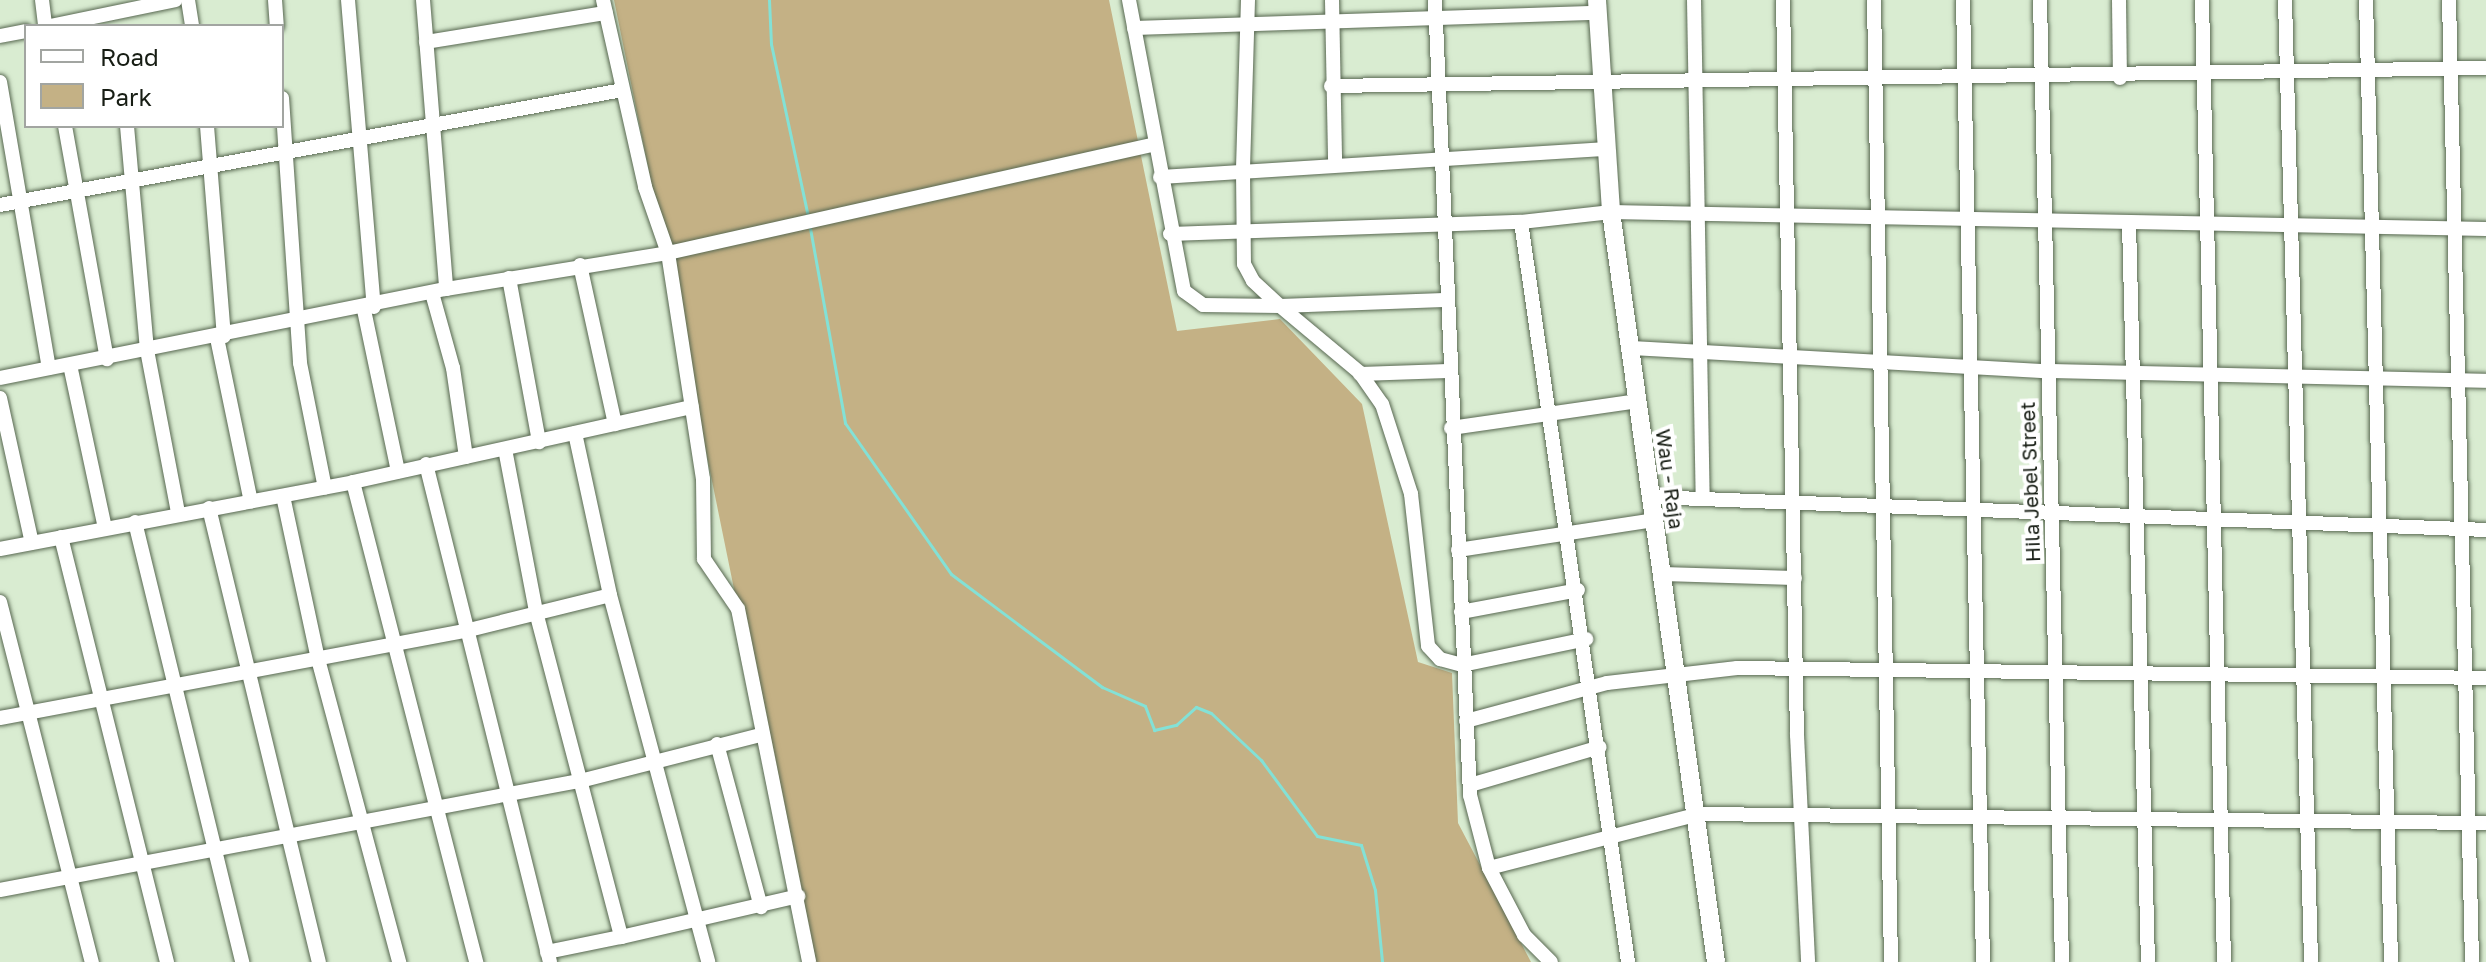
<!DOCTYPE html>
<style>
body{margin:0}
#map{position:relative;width:2486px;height:962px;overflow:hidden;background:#d9ecd1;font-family:"Golos Text",sans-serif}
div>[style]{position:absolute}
.green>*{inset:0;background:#c4b185}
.stream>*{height:3px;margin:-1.5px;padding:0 1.5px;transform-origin:1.5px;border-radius:1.5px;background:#83e1d6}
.roads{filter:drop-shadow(0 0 2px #586851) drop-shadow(0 0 2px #586851)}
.minor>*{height:14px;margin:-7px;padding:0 7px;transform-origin:7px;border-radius:7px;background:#fff}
.major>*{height:18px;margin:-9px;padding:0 9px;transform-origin:9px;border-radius:9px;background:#fff}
span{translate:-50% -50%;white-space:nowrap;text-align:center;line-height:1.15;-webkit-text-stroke:8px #fff;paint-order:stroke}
.street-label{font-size:20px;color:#171d14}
.legend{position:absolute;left:24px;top:24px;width:260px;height:104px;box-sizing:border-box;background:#fff;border:2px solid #a2a5a1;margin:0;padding:10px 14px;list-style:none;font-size:24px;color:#171d14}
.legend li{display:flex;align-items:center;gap:16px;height:40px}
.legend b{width:40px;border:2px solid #a2a5a1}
</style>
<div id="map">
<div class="green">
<div style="clip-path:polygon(614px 0,1109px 0,1177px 331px,1280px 319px,1362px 404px,1418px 662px,1452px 673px,1458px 823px,1531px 962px,810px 962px)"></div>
</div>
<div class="stream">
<div style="left:769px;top:0;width:44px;rotate:87.4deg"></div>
<div style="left:771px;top:44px;width:176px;rotate:77.9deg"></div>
<div style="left:810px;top:228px;width:198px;rotate:79.8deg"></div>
<div style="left:845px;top:423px;width:184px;rotate:54.9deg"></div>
<div style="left:951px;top:574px;width:189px;rotate:36.8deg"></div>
<div style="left:1102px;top:687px;width:47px;rotate:23.8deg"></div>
<div style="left:1145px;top:706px;width:26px;rotate:69deg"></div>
<div style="left:1154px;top:730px;width:23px;rotate:-13deg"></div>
<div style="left:1176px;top:725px;width:27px;rotate:-42deg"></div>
<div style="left:1196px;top:707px;width:16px;rotate:22deg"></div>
<div style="left:1211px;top:713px;width:69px;rotate:43.2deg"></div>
<div style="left:1261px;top:760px;width:94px;rotate:53.6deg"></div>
<div style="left:1317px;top:836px;width:45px;rotate:11.6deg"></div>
<div style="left:1361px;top:845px;width:47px;rotate:72.7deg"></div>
<div style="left:1375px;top:890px;width:72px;rotate:84.4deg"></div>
</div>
<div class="roads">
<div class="minor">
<div style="left:42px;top:0;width:26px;rotate:83deg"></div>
<div style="left:188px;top:0;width:26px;rotate:81deg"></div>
<div style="left:275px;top:0;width:26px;rotate:86deg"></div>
<div style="left:348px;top:0;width:308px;rotate:85.2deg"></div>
<div style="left:423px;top:0;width:290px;rotate:85.4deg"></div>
<div style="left:603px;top:0;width:192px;rotate:77.3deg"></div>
<div style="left:645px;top:187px;width:70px;rotate:70.8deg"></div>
<div style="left:668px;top:253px;width:229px;rotate:81.2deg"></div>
<div style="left:703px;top:479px;width:80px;rotate:89.3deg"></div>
<div style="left:704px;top:559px;width:60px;rotate:55.8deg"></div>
<div style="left:738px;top:609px;width:360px;rotate:78.6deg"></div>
<div style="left:1129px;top:0;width:296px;rotate:79.3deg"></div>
<div style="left:1184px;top:291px;width:24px;rotate:36deg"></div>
<div style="left:1203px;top:305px;width:77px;rotate:0.7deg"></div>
<div style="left:1280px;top:306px;width:104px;rotate:39.9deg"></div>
<div style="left:1360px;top:373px;width:38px;rotate:55deg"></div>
<div style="left:1382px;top:404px;width:95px;rotate:72.1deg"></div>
<div style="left:1411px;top:494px;width:153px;rotate:83.6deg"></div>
<div style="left:1428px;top:646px;width:18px;rotate:47deg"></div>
<div style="left:1440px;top:659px;width:23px;rotate:15deg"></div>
<div style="left:1462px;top:665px;width:127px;rotate:-11.8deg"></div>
<div style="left:1248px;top:0;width:171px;rotate:91.7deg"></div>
<div style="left:1243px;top:171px;width:93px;rotate:89.4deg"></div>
<div style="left:1244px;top:264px;width:19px;rotate:62deg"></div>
<div style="left:1253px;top:281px;width:37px;rotate:43deg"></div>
<div style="left:1280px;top:306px;width:164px;rotate:-2.1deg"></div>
<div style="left:1332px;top:0;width:163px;rotate:88.9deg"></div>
<div style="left:1435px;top:0;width:796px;rotate:87.48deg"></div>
<div style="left:1470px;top:795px;width:75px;rotate:75.4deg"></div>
<div style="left:1489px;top:868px;width:76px;rotate:62.4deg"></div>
<div style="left:1524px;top:935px;width:38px;rotate:45deg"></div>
<div style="left:1694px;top:0;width:498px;rotate:89deg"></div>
<div style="left:1783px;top:0;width:735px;rotate:88.91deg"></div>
<div style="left:1797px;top:735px;width:227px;rotate:87.2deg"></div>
<div style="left:1874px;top:0;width:962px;rotate:88.99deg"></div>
<div style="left:1963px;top:0;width:962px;rotate:88.81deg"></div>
<div style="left:2040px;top:0;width:962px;rotate:88.69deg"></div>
<div style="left:2119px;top:0;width:78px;rotate:89.3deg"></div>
<div style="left:2202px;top:0;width:962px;rotate:88.69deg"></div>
<div style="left:2285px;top:0;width:962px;rotate:88.45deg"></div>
<div style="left:2366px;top:0;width:962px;rotate:88.51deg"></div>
<div style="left:2449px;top:0;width:962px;rotate:88.63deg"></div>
<div style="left:50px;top:26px;width:128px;rotate:-11.7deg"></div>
<div style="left:1134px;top:28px;width:464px;rotate:-1.9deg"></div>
<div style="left:0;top:36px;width:26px;rotate:-11deg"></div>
<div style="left:426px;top:42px;width:182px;rotate:-9.2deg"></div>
<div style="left:0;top:82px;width:290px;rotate:80.3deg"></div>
<div style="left:1331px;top:86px;width:1155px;rotate:-0.89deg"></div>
<div style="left:282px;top:98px;width:266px;rotate:86.1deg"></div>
<div style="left:300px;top:363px;width:127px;rotate:78.7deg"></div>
<div style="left:65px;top:126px;width:237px;rotate:79.8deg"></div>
<div style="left:127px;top:126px;width:225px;rotate:84.9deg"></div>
<div style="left:147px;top:350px;width:166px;rotate:79.2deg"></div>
<div style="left:207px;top:126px;width:211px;rotate:85.4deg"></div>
<div style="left:1160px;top:177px;width:445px;rotate:-3.6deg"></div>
<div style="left:0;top:205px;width:633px;rotate:-10.47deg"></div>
<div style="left:1521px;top:222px;width:748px;rotate:81.77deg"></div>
<div style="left:2129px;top:223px;width:739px;rotate:88.53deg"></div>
<div style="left:1170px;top:234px;width:351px;rotate:-2deg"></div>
<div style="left:1521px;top:222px;width:91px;rotate:-6.3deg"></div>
<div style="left:1611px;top:212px;width:875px;rotate:1.11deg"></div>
<div style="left:580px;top:265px;width:163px;rotate:77.6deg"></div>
<div style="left:509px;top:278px;width:167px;rotate:79.6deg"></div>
<div style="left:432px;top:293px;width:78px;rotate:74.4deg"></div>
<div style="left:453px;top:368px;width:90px;rotate:81.7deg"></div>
<div style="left:364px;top:310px;width:165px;rotate:78.1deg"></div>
<div style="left:217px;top:338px;width:167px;rotate:78.3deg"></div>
<div style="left:1630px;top:348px;width:418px;rotate:3.2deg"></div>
<div style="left:2047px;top:371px;width:439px;rotate:1.3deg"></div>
<div style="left:70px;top:365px;width:167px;rotate:77.9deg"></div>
<div style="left:1360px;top:374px;width:88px;rotate:-2deg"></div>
<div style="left:0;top:378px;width:455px;rotate:-11.3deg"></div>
<div style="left:446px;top:289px;width:225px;rotate:-9.2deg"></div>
<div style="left:668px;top:253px;width:497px;rotate:-12.6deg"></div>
<div style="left:0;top:398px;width:148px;rotate:77.6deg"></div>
<div style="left:1451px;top:428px;width:189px;rotate:-8.2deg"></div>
<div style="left:575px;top:433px;width:166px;rotate:77.8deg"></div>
<div style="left:505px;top:449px;width:166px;rotate:79.2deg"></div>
<div style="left:536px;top:612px;width:336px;rotate:75.3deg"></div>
<div style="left:621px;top:937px;width:182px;rotate:-13deg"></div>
<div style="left:426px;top:464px;width:513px;rotate:76.02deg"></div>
<div style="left:353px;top:482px;width:496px;rotate:75.6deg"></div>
<div style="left:283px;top:496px;width:167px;rotate:77.9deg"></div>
<div style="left:318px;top:659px;width:314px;rotate:75deg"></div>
<div style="left:1651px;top:497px;width:836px;rotate:2.26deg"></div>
<div style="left:209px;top:508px;width:467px;rotate:76.4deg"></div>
<div style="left:135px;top:522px;width:453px;rotate:76.3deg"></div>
<div style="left:61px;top:537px;width:438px;rotate:76deg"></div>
<div style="left:0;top:549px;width:359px;rotate:-10.7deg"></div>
<div style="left:353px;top:482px;width:347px;rotate:-12.5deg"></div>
<div style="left:1458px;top:550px;width:198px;rotate:-8.7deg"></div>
<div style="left:1662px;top:574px;width:133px;rotate:1.7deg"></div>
<div style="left:0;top:602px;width:372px;rotate:75.7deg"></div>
<div style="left:1461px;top:612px;width:119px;rotate:-10.6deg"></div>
<div style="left:0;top:718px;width:473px;rotate:-10.6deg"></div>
<div style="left:465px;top:631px;width:149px;rotate:-13.9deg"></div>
<div style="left:610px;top:595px;width:380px;rotate:75deg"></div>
<div style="left:1466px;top:721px;width:146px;rotate:-15.1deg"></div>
<div style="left:1607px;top:683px;width:131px;rotate:-6.6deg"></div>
<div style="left:1737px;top:668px;width:749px;rotate:0.76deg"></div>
<div style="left:717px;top:744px;width:169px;rotate:74.9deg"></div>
<div style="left:1470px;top:785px;width:135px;rotate:-16.3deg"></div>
<div style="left:1489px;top:868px;width:217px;rotate:-14.4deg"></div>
<div style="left:1699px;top:814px;width:787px;rotate:0.66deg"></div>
<div style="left:0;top:890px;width:594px;rotate:-10.67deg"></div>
<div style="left:584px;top:780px;width:182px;rotate:-14.3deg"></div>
<div style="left:547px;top:952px;width:76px;rotate:-11.5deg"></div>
</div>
<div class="major">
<div style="left:1597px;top:0;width:212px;rotate:86.2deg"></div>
<div style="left:1611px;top:212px;width:757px;rotate:82.03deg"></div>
</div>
</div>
<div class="street-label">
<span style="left:1670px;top:479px;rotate:82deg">Wau - Raja</span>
<span style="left:2030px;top:482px;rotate:-92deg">Hila Jebel Street</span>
</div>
<ul class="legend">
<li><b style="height:10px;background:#fff"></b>Road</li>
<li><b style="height:22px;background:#c4b185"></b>Park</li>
</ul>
</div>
